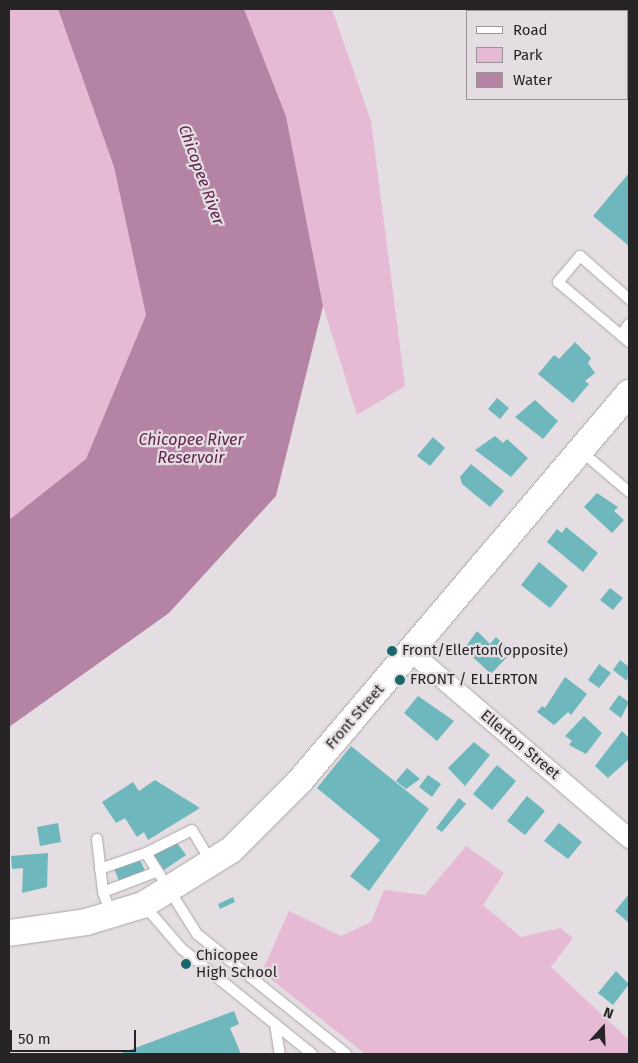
<!DOCTYPE html>
<style>
body{margin:0}
#map{position:relative;width:638px;height:1063px;overflow:hidden;background:#e4dee2;font-family:"Fira Sans",sans-serif}
div>[style]{position:absolute}
.green>*{inset:0;background:#e6bad5}
.water>*{inset:0;background:#b583a3}
.building>*{inset:0;background:#6eb7bd}
.roads{filter:drop-shadow(0 0 1px #aba6a9) drop-shadow(0 0 1px #aba6a9)}
.lane>*{height:10px;margin:-5px;padding:0 5px;transform-origin:5px;border-radius:5px;background:#fff}
.street>*{height:19px;margin:-9.5px;padding:0 9.5px;transform-origin:9.5px;border-radius:9.5px;background:#fff}
.secondary>*{height:26px;margin:-13px;padding:0 13px;transform-origin:13px;border-radius:13px;background:#fff}
.dots>*{width:14px;height:14px;translate:-50% -50%;box-sizing:border-box;border:2px solid #e4dee2;border-radius:50%}
span{translate:-50% -50%;white-space:nowrap;text-align:center;line-height:1.15;-webkit-text-stroke:4.5px #e4dee2;paint-order:stroke}
.poi-label{font-size:15px;color:#272426}
.left{translate:0 -50%;text-align:left}
.street-label{font-size:15px;color:#272426}
.water-label{font-size:16px;color:#5f234d;font-style:italic}
.frame{position:absolute;inset:0;border:10px solid #272426;pointer-events:none}
.legend{position:absolute;left:466px;top:10px;width:162px;height:90px;box-sizing:border-box;background:#e4dee2;border:1px solid #989497;margin:0;padding:6px 9px;list-style:none;font-size:15px;color:#272426}
.legend li{display:flex;align-items:center;gap:10px;height:25px}
.legend b{width:25px;border:1px solid #989497}
.north{position:absolute;left:578px;top:1003px;width:50px;height:50px;-webkit-text-stroke:4px #e4dee2;paint-order:stroke;rotate:20deg;font-size:14px;font-weight:700;line-height:20px;text-align:center;color:#272426}
.north::after{content:'';display:block;margin:auto;width:18px;height:22px;background:#272426;clip-path:polygon(50% 0,100% 100%,50% 72%,0 100%)}
.scale{position:absolute;left:10px;top:1030px;width:126px;height:22px;box-sizing:border-box;border:2px solid #272426;border-top:0;padding-left:6px;font-size:15px;line-height:18px;white-space:nowrap;color:#272426;-webkit-text-stroke:4px #e4dee2;paint-order:stroke}
</style>
<div id="map">
<div class="green">
<div style="clip-path:polygon(9px 9px,58px 9px,114px 167px,146px 315px,86px 459px,9px 520px)"></div>
<div style="clip-path:polygon(244px 9px,332px 9px,371px 121px,405px 386px,357px 415px,323px 306px,286px 116px)"></div>
<div style="clip-path:polygon(466px 846px,504px 873px,483px 905px,521px 937px,560px 928px,573px 938px,551px 967px,629px 1040px,629px 1054px,365px 1054px,262px 972px,289px 911px,341px 936px,371px 922px,384px 890px,425px 895px)"></div>
</div>
<div class="water">
<div style="clip-path:polygon(58px 9px,244px 9px,286px 116px,323px 306px,276px 496px,169px 613px,9px 727px,9px 520px,86px 459px,146px 315px,114px 167px)"></div>
</div>
<div class="building">
<div style="clip-path:polygon(629px 173px,629px 246px,593px 216px)"></div>
<div style="clip-path:polygon(575px 342px,591px 358px,588px 363px,595px 373px,585px 381px,589px 384px,573px 403px,538px 374px,554px 355px,559px 359px)"></div>
<div style="clip-path:polygon(497px 398px,509px 408px,500px 419px,488px 409px)"></div>
<div style="clip-path:polygon(535px 400px,558px 421px,543px 439px,515px 417px)"></div>
<div style="clip-path:polygon(495px 436px,503px 443px,507px 439px,528px 458px,511px 477px,475px 450px)"></div>
<div style="clip-path:polygon(433px 437px,445px 448px,430px 466px,417px 456px)"></div>
<div style="clip-path:polygon(471px 464px,504px 491px,490px 507px,462px 484px,460px 477px)"></div>
<div style="clip-path:polygon(597px 493px,618px 507px,614px 511px,624px 520px,612px 533px,584px 507px)"></div>
<div style="clip-path:polygon(566px 527px,598px 553px,583px 572px,547px 542px,557px 529px,562px 533px)"></div>
<div style="clip-path:polygon(539px 562px,568px 586px,550px 608px,521px 585px)"></div>
<div style="clip-path:polygon(610px 588px,623px 598px,613px 610px,600px 600px)"></div>
<div style="clip-path:polygon(477px 631px,490px 644px,496px 637px,512px 652px,491px 674px,464px 649px)"></div>
<div style="clip-path:polygon(620px 660px,629px 667px,627px 681px,613px 670px)"></div>
<div style="clip-path:polygon(599px 664px,611px 673px,599px 688px,588px 680px)"></div>
<div style="clip-path:polygon(565px 677px,587px 694px,571px 715px,568px 712px,554px 725px,537px 712px,542px 706px,545px 708px)"></div>
<div style="clip-path:polygon(619px 695px,629px 702px,621px 718px,609px 709px)"></div>
<div style="clip-path:polygon(418px 696px,454px 721px,437px 741px,404px 713px)"></div>
<div style="clip-path:polygon(584px 716px,602px 733px,586px 754px,569px 745px,572px 741px,565px 736px)"></div>
<div style="clip-path:polygon(622px 731px,629px 738px,629px 759px,608px 778px,595px 766px)"></div>
<div style="clip-path:polygon(474px 742px,490px 755px,465px 786px,448px 768px)"></div>
<div style="clip-path:polygon(351px 746px,429px 809px,369px 891px,350px 876px,380px 840px,317px 788px)"></div>
<div style="clip-path:polygon(497px 765px,516px 781px,492px 810px,473px 794px)"></div>
<div style="clip-path:polygon(407px 768px,420px 779px,406px 789px,396px 781px)"></div>
<div style="clip-path:polygon(428px 775px,441px 784px,432px 797px,419px 787px)"></div>
<div style="clip-path:polygon(155px 780px,200px 808px,148px 840px,144px 832px,137px 837px,125px 818px,116px 823px,102px 802px,133px 782px,139px 791px)"></div>
<div style="clip-path:polygon(527px 796px,545px 811px,525px 835px,507px 821px)"></div>
<div style="clip-path:polygon(459px 798px,466px 804px,442px 832px,436px 828px)"></div>
<div style="clip-path:polygon(58px 823px,61px 842px,40px 846px,37px 827px)"></div>
<div style="clip-path:polygon(559px 823px,582px 842px,568px 859px,544px 841px)"></div>
<div style="clip-path:polygon(175px 840px,186px 855px,164px 870px,154px 855px)"></div>
<div style="clip-path:polygon(48px 853px,47px 887px,22px 893px,23px 868px,12px 869px,11px 856px)"></div>
<div style="clip-path:polygon(139px 858px,147px 875px,121px 886px,114px 868px)"></div>
<div style="clip-path:polygon(629px 894px,629px 923px,615px 911px)"></div>
<div style="clip-path:polygon(233px 897px,235px 902px,220px 909px,218px 904px)"></div>
<div style="clip-path:polygon(616px 971px,629px 984px,613px 1005px,598px 993px)"></div>
<div style="clip-path:polygon(234px 1011px,239px 1024px,230px 1028px,241px 1054px,119px 1054px)"></div>
</div>
<div class="roads">
<div class="lane">
<div style="left:629px;top:299px;width:65px;rotate:-138.7deg"></div>
<div style="left:580px;top:256px;width:34px;rotate:130deg"></div>
<div style="left:558px;top:282px;width:93px;rotate:40.2deg"></div>
<div style="left:621px;top:335px;width:14px;rotate:-54deg"></div>
<div style="left:581px;top:451px;width:63px;rotate:40.5deg"></div>
<div style="left:97px;top:839px;width:53px;rotate:83.5deg"></div>
<div style="left:103px;top:892px;width:23px;rotate:70deg"></div>
<div style="left:146px;top:853px;width:51px;rotate:-26.6deg"></div>
<div style="left:192px;top:830px;width:37px;rotate:59deg"></div>
<div style="left:100px;top:869px;width:49px;rotate:-19.2deg"></div>
<div style="left:146px;top:853px;width:96px;rotate:57.8deg"></div>
<div style="left:197px;top:934px;width:191px;rotate:38.8deg"></div>
<div style="left:103px;top:892px;width:57px;rotate:-20.7deg"></div>
<div style="left:144px;top:905px;width:58px;rotate:49.2deg"></div>
<div style="left:182px;top:949px;width:167px;rotate:38.9deg"></div>
<div style="left:275px;top:1024px;width:30px;rotate:81deg"></div>
</div>
<div class="street">
<div style="left:411px;top:652px;width:287px;rotate:40.5deg"></div>
</div>
<div class="secondary">
<div style="left:9px;top:933px;width:78px;rotate:-8.1deg"></div>
<div style="left:86px;top:922px;width:59px;rotate:-16.6deg"></div>
<div style="left:143px;top:905px;width:104px;rotate:-32deg"></div>
<div style="left:231px;top:850px;width:98px;rotate:-45deg"></div>
<div style="left:300px;top:781px;width:509px;rotate:-49.7deg"></div>
</div>
</div>
<div class="dots">
<div style="left:392px;top:651px;background:#19676c"></div>
<div style="left:400px;top:680px;background:#19676c"></div>
<div style="left:186px;top:964px;background:#19676c"></div>
</div>
<div class="poi-label">
<span class="left" style="left:402px;top:651px">Front/Ellerton(opposite)</span>
<span class="left" style="left:410px;top:680px">FRONT / ELLERTON</span>
<span class="left" style="left:196px;top:964px">Chicopee<br>High School</span>
</div>
<div class="street-label">
<span style="left:355px;top:717px;rotate:-49deg">Front Street</span>
<span style="left:520px;top:745px;rotate:40deg">Ellerton Street</span>
</div>
<div class="water-label">
<span style="left:201px;top:175px;rotate:70deg">Chicopee River</span>
<span style="left:191px;top:449px">Chicopee River<br>Reservoir</span>
</div>
<div class="frame"></div>
<ul class="legend">
<li><b style="height:6px;background:#fff"></b>Road</li>
<li><b style="height:14px;background:#e6bad5"></b>Park</li>
<li><b style="height:14px;background:#b583a3"></b>Water</li>
</ul>
<div class="north">N</div>
<div class="scale">50 m</div>
</div>
